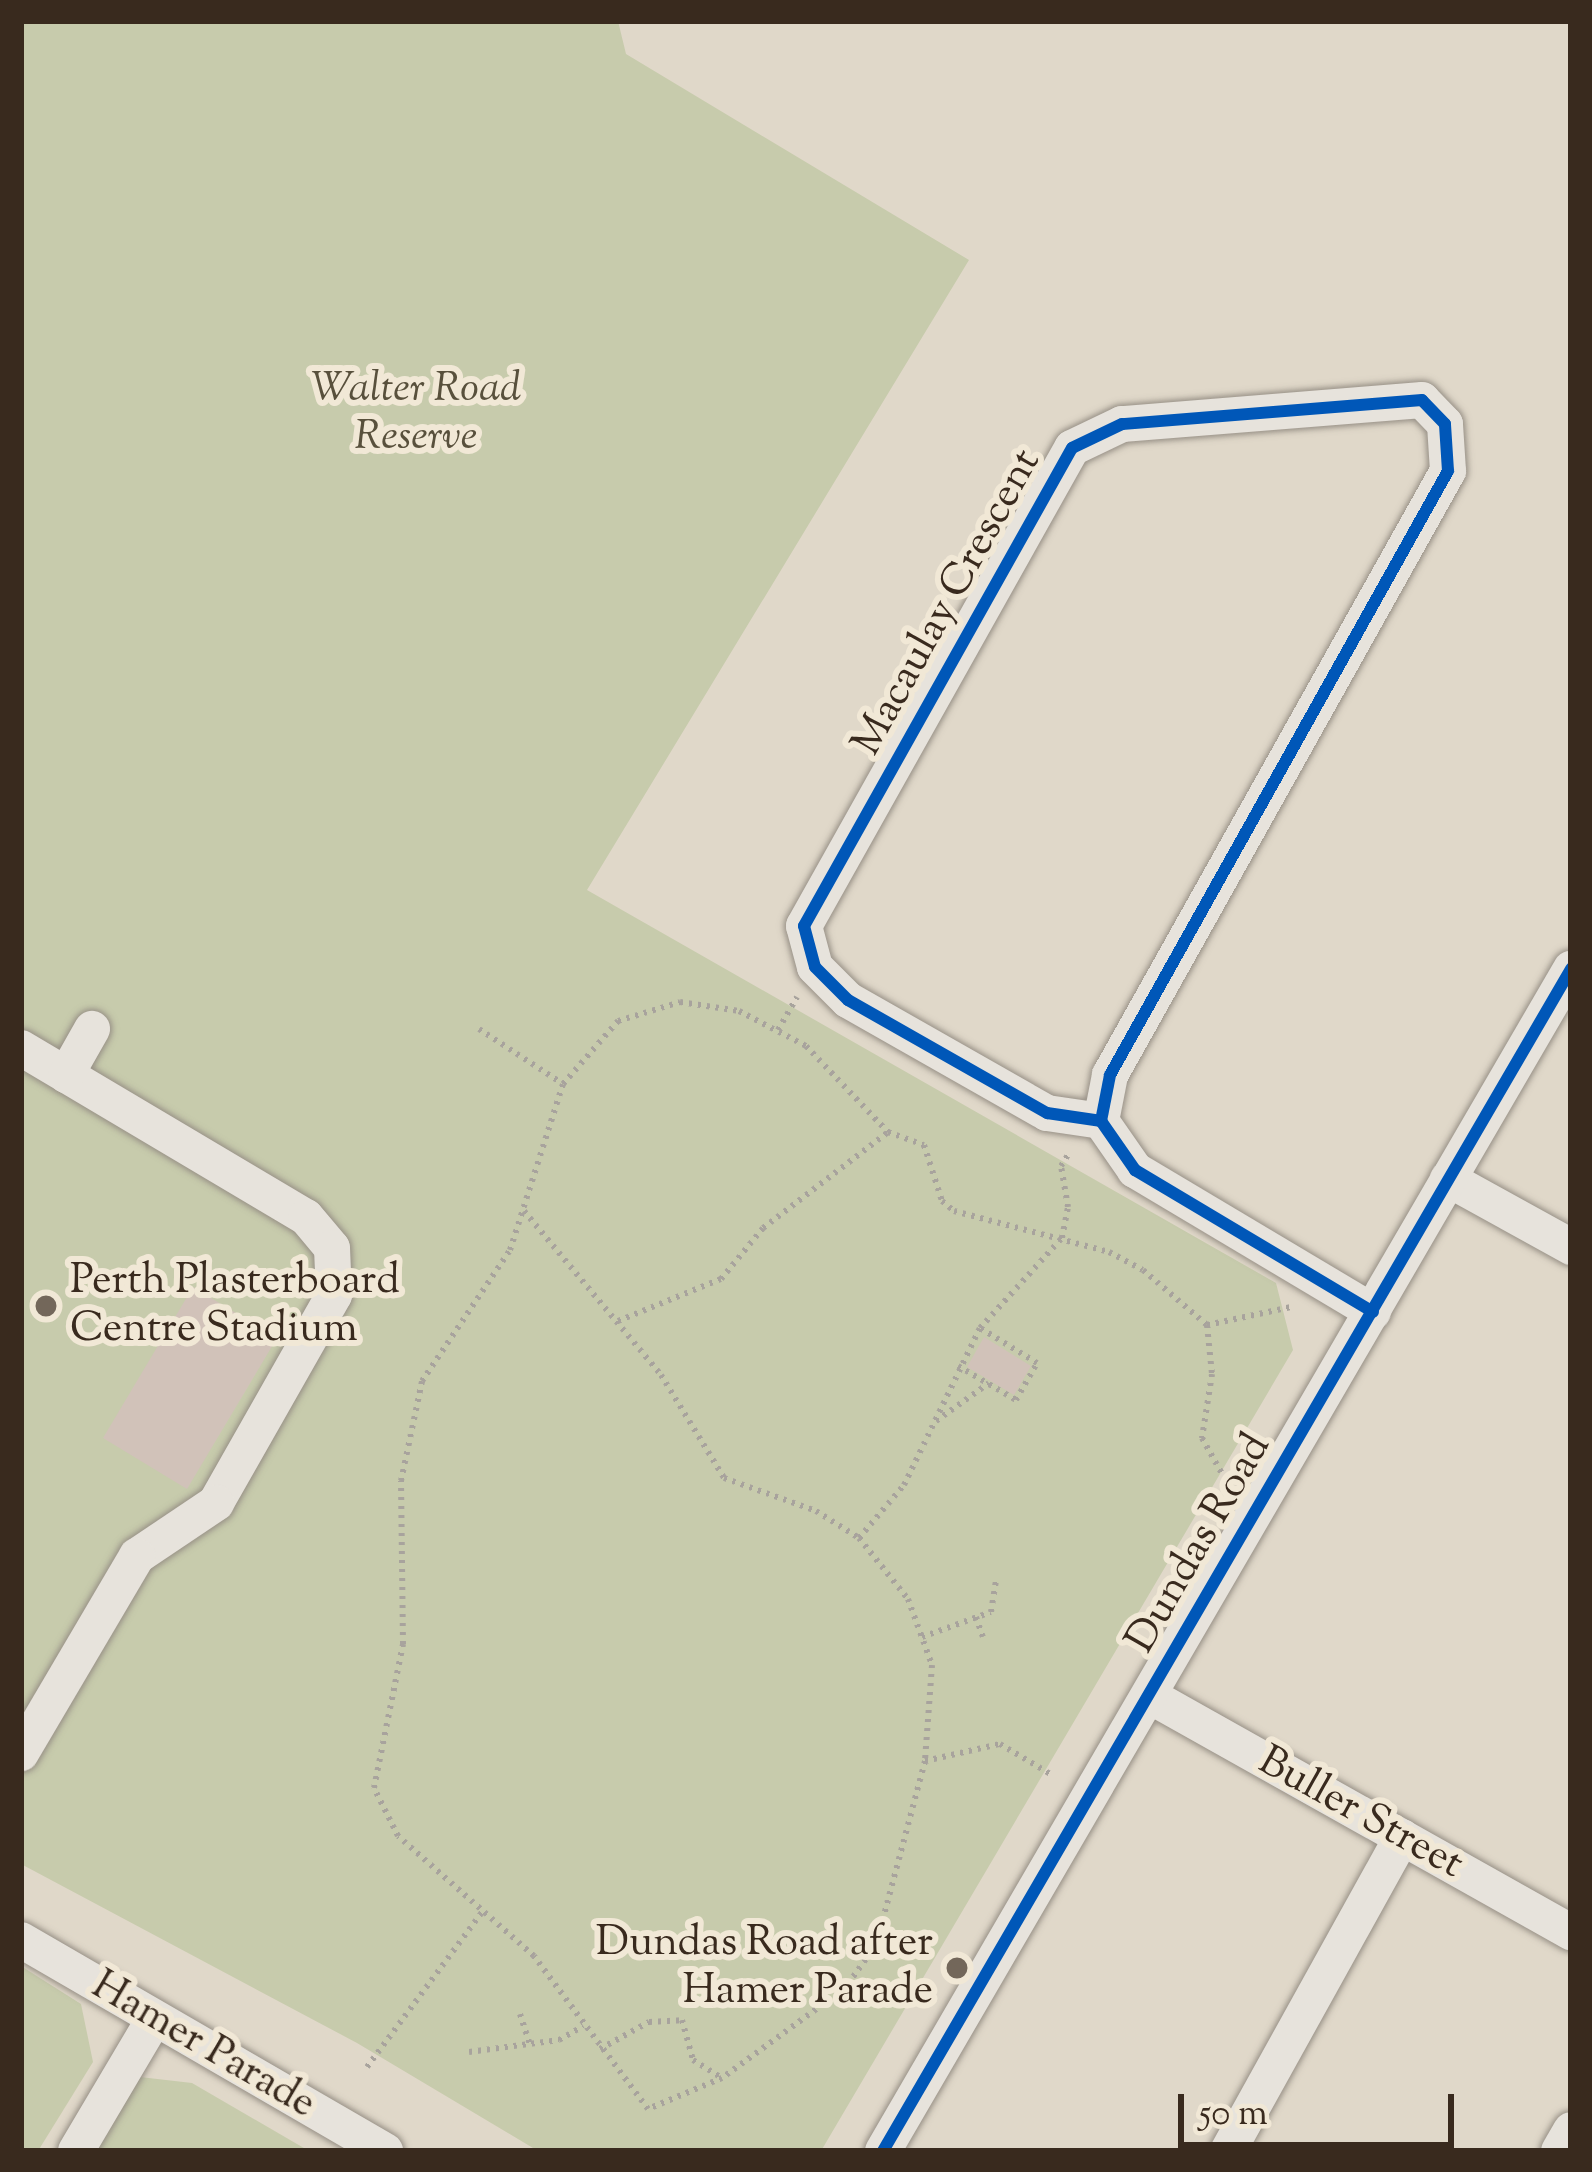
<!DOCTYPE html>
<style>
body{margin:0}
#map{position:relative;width:1592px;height:2172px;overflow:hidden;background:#e0d8c9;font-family:"Sorts Mill Goudy",serif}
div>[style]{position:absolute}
.green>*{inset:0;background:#c7cbac}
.building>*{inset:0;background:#d1c2b9}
.path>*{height:6px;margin-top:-3px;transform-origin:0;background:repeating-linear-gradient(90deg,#a8a39d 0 3px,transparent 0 9px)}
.roads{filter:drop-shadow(0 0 3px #979086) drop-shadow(0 0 3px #979086)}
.minor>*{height:36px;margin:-18px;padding:0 18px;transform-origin:18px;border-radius:18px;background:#e7e3dc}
.cycleway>*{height:12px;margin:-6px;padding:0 6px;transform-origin:6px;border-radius:6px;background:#0057b8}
.dots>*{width:33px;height:33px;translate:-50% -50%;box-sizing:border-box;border:6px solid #f1e8d6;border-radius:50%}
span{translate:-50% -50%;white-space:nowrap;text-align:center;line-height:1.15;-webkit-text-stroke:12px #f1e8d6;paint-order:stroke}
.park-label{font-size:42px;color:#58503c;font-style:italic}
.street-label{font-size:42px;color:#392a1e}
.poi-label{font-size:42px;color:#392a1e}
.left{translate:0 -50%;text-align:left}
.right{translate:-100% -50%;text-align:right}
.frame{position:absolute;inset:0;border:24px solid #392a1e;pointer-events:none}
.scale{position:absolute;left:1178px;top:2094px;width:276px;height:54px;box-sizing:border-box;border:6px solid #392a1e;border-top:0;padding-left:15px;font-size:36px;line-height:42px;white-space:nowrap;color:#392a1e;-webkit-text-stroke:9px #f1e8d6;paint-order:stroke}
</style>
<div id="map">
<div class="green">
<div style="clip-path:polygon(21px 21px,618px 21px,626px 54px,969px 260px,587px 890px,1276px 1283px,1293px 1350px,821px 2151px,538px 2151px,357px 2043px,21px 1864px)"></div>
<div style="clip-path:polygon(21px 1966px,81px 2004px,93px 2062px,38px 2151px,21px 2151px)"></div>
<div style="clip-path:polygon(140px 2077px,192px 2083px,309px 2151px,95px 2151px)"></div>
</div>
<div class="building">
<div style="clip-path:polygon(193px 1287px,277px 1338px,187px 1489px,103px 1438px)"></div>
<div style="clip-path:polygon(984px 1337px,1031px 1366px,1014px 1395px,967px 1367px)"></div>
</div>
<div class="path">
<div style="left:479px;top:1029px;width:100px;rotate:33.2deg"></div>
<div style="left:778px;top:1030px;width:38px;rotate:-60deg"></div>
<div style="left:524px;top:1211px;width:214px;rotate:50.1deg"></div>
<div style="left:661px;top:1375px;width:121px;rotate:58.5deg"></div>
<div style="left:724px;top:1478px;width:98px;rotate:19.7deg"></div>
<div style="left:816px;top:1511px;width:51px;rotate:32.1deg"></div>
<div style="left:859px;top:1538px;width:78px;rotate:51.2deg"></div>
<div style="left:908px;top:1599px;width:70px;rotate:70deg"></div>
<div style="left:932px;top:1665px;width:96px;rotate:94.2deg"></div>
<div style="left:925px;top:1761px;width:190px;rotate:104.9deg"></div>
<div style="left:876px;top:1945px;width:53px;rotate:125.8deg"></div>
<div style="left:845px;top:1988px;width:152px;rotate:143.8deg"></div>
<div style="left:722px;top:2078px;width:80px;rotate:157.3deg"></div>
<div style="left:648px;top:2109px;width:191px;rotate:-126.7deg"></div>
<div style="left:534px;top:1956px;width:181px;rotate:-138.6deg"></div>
<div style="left:398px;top:1836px;width:54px;rotate:-116.6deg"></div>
<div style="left:374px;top:1788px;width:147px;rotate:-78.6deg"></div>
<div style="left:403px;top:1644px;width:163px;rotate:-90.7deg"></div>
<div style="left:401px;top:1481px;width:102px;rotate:-78.1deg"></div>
<div style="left:422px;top:1381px;width:158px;rotate:-56.1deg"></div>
<div style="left:510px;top:1250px;width:174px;rotate:-72.3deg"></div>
<div style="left:563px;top:1084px;width:84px;rotate:-48.9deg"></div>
<div style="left:618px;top:1021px;width:65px;rotate:-17deg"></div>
<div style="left:680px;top:1002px;width:60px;rotate:8.7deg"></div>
<div style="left:739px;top:1011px;width:76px;rotate:27.6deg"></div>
<div style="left:806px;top:1046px;width:119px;rotate:46.4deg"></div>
<div style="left:888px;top:1132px;width:38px;rotate:20deg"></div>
<div style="left:924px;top:1145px;width:59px;rotate:72.2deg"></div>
<div style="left:942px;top:1201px;width:16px;rotate:40deg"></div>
<div style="left:954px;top:1211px;width:160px;rotate:14.8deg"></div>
<div style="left:1109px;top:1252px;width:38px;rotate:28deg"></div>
<div style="left:1143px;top:1270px;width:84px;rotate:40.7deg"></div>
<div style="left:1207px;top:1325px;width:49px;rotate:84.2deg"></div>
<div style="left:1212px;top:1374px;width:65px;rotate:98.9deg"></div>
<div style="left:1202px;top:1438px;width:49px;rotate:60.8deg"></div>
<div style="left:618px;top:1321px;width:111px;rotate:-22.2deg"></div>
<div style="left:721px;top:1279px;width:66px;rotate:-50.5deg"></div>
<div style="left:763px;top:1228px;width:158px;rotate:-37.5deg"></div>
<div style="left:1207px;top:1325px;width:86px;rotate:-12.1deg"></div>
<div style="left:958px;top:1366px;width:67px;rotate:30.4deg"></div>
<div style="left:1016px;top:1400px;width:43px;rotate:-60.4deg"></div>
<div style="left:1037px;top:1363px;width:67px;rotate:-148.4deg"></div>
<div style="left:936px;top:1421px;width:65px;rotate:-35.6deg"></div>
<div style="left:859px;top:1538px;width:70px;rotate:-49.7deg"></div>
<div style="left:904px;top:1485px;width:174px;rotate:-64.2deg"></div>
<div style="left:980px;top:1328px;width:122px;rotate:-47.7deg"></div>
<div style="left:1062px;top:1238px;width:32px;rotate:-79deg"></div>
<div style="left:1068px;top:1207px;width:42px;rotate:-99.7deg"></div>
<div style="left:1061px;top:1166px;width:15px;rotate:-58deg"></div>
<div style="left:976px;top:1617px;width:21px;rotate:71deg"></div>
<div style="left:922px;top:1637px;width:73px;rotate:-19.9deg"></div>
<div style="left:991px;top:1612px;width:33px;rotate:-81deg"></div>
<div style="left:925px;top:1761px;width:77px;rotate:-12.8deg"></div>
<div style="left:1000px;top:1744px;width:61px;rotate:30.8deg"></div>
<div style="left:520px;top:2014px;width:32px;rotate:72deg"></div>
<div style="left:600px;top:2049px;width:56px;rotate:-28.9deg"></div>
<div style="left:649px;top:2022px;width:33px;rotate:-3deg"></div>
<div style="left:682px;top:2020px;width:41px;rotate:74.6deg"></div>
<div style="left:693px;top:2060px;width:34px;rotate:32deg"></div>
<div style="left:469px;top:2052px;width:91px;rotate:-7.6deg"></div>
<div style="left:559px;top:2040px;width:28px;rotate:-30deg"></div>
<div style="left:367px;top:2067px;width:194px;rotate:-53.4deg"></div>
</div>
<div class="roads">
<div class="minor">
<div style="left:21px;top:1048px;width:331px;rotate:30.7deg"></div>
<div style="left:306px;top:1217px;width:40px;rotate:50deg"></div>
<div style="left:332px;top:1248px;width:47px;rotate:87.6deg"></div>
<div style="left:334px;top:1295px;width:239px;rotate:119.6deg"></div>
<div style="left:216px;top:1503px;width:95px;rotate:146.1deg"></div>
<div style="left:137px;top:1556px;width:229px;rotate:120.5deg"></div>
<div style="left:66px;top:1075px;width:53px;rotate:-60.5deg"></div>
<div style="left:1101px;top:1121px;width:47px;rotate:-78.9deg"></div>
<div style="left:1110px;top:1075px;width:692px;rotate:-60.77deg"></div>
<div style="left:1448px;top:471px;width:47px;rotate:-93.7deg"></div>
<div style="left:1445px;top:424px;width:33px;rotate:-134deg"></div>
<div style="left:1422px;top:400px;width:301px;rotate:175.4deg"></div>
<div style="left:1122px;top:424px;width:55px;rotate:154.4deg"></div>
<div style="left:1072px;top:448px;width:548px;rotate:119.28deg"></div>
<div style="left:804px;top:926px;width:42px;rotate:75deg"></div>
<div style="left:815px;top:967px;width:47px;rotate:45deg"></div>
<div style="left:848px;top:1000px;width:229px;rotate:29.6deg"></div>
<div style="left:1047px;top:1113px;width:55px;rotate:8.4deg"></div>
<div style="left:1101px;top:1121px;width:60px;rotate:55.2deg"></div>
<div style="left:1135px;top:1170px;width:277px;rotate:30.8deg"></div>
<div style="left:1448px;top:1179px;width:141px;rotate:28.9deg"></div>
<div style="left:1150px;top:1696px;width:483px;rotate:29.3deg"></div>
<div style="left:21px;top:1940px;width:421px;rotate:30.1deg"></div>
<div style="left:76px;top:2151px;width:153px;rotate:-59.4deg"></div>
<div style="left:883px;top:2151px;width:1368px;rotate:-59.8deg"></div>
<div style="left:1228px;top:2151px;width:359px;rotate:-61deg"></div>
<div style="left:1559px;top:2151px;width:24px;rotate:-60deg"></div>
</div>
</div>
<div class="cycleway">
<div style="left:1101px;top:1121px;width:47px;rotate:-78.9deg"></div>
<div style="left:1110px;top:1075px;width:692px;rotate:-60.77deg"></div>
<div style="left:1448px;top:471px;width:47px;rotate:-93.7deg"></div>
<div style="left:1445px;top:424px;width:33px;rotate:-134deg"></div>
<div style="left:1422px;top:400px;width:301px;rotate:175.4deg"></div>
<div style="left:1122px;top:424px;width:55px;rotate:154.4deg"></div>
<div style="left:1072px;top:448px;width:548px;rotate:119.28deg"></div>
<div style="left:804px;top:926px;width:42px;rotate:75deg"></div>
<div style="left:815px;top:967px;width:47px;rotate:45deg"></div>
<div style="left:848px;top:1000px;width:229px;rotate:29.6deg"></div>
<div style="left:1047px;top:1113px;width:55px;rotate:8.4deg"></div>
<div style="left:1101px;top:1121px;width:60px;rotate:55.2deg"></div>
<div style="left:1135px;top:1170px;width:277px;rotate:30.8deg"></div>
<div style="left:883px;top:2151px;width:1368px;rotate:-59.8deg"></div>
</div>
<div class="dots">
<div style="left:46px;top:1306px;background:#73675a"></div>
<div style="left:957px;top:1968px;background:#73675a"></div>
</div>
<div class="park-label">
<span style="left:416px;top:414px">Walter Road<br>Reserve</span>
</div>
<div class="street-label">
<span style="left:948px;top:603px;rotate:-61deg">Macaulay Crescent</span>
<span style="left:1200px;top:1544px;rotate:-60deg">Dundas Road</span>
<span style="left:1360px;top:1814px;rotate:29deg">Buller Street</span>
<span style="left:203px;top:2046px;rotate:30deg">Hamer Parade</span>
</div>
<div class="poi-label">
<span class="left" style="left:70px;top:1306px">Perth Plasterboard<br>Centre Stadium</span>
<span class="right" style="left:933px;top:1968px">Dundas Road after<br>Hamer Parade</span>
</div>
<div class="frame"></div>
<div class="scale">50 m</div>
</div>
